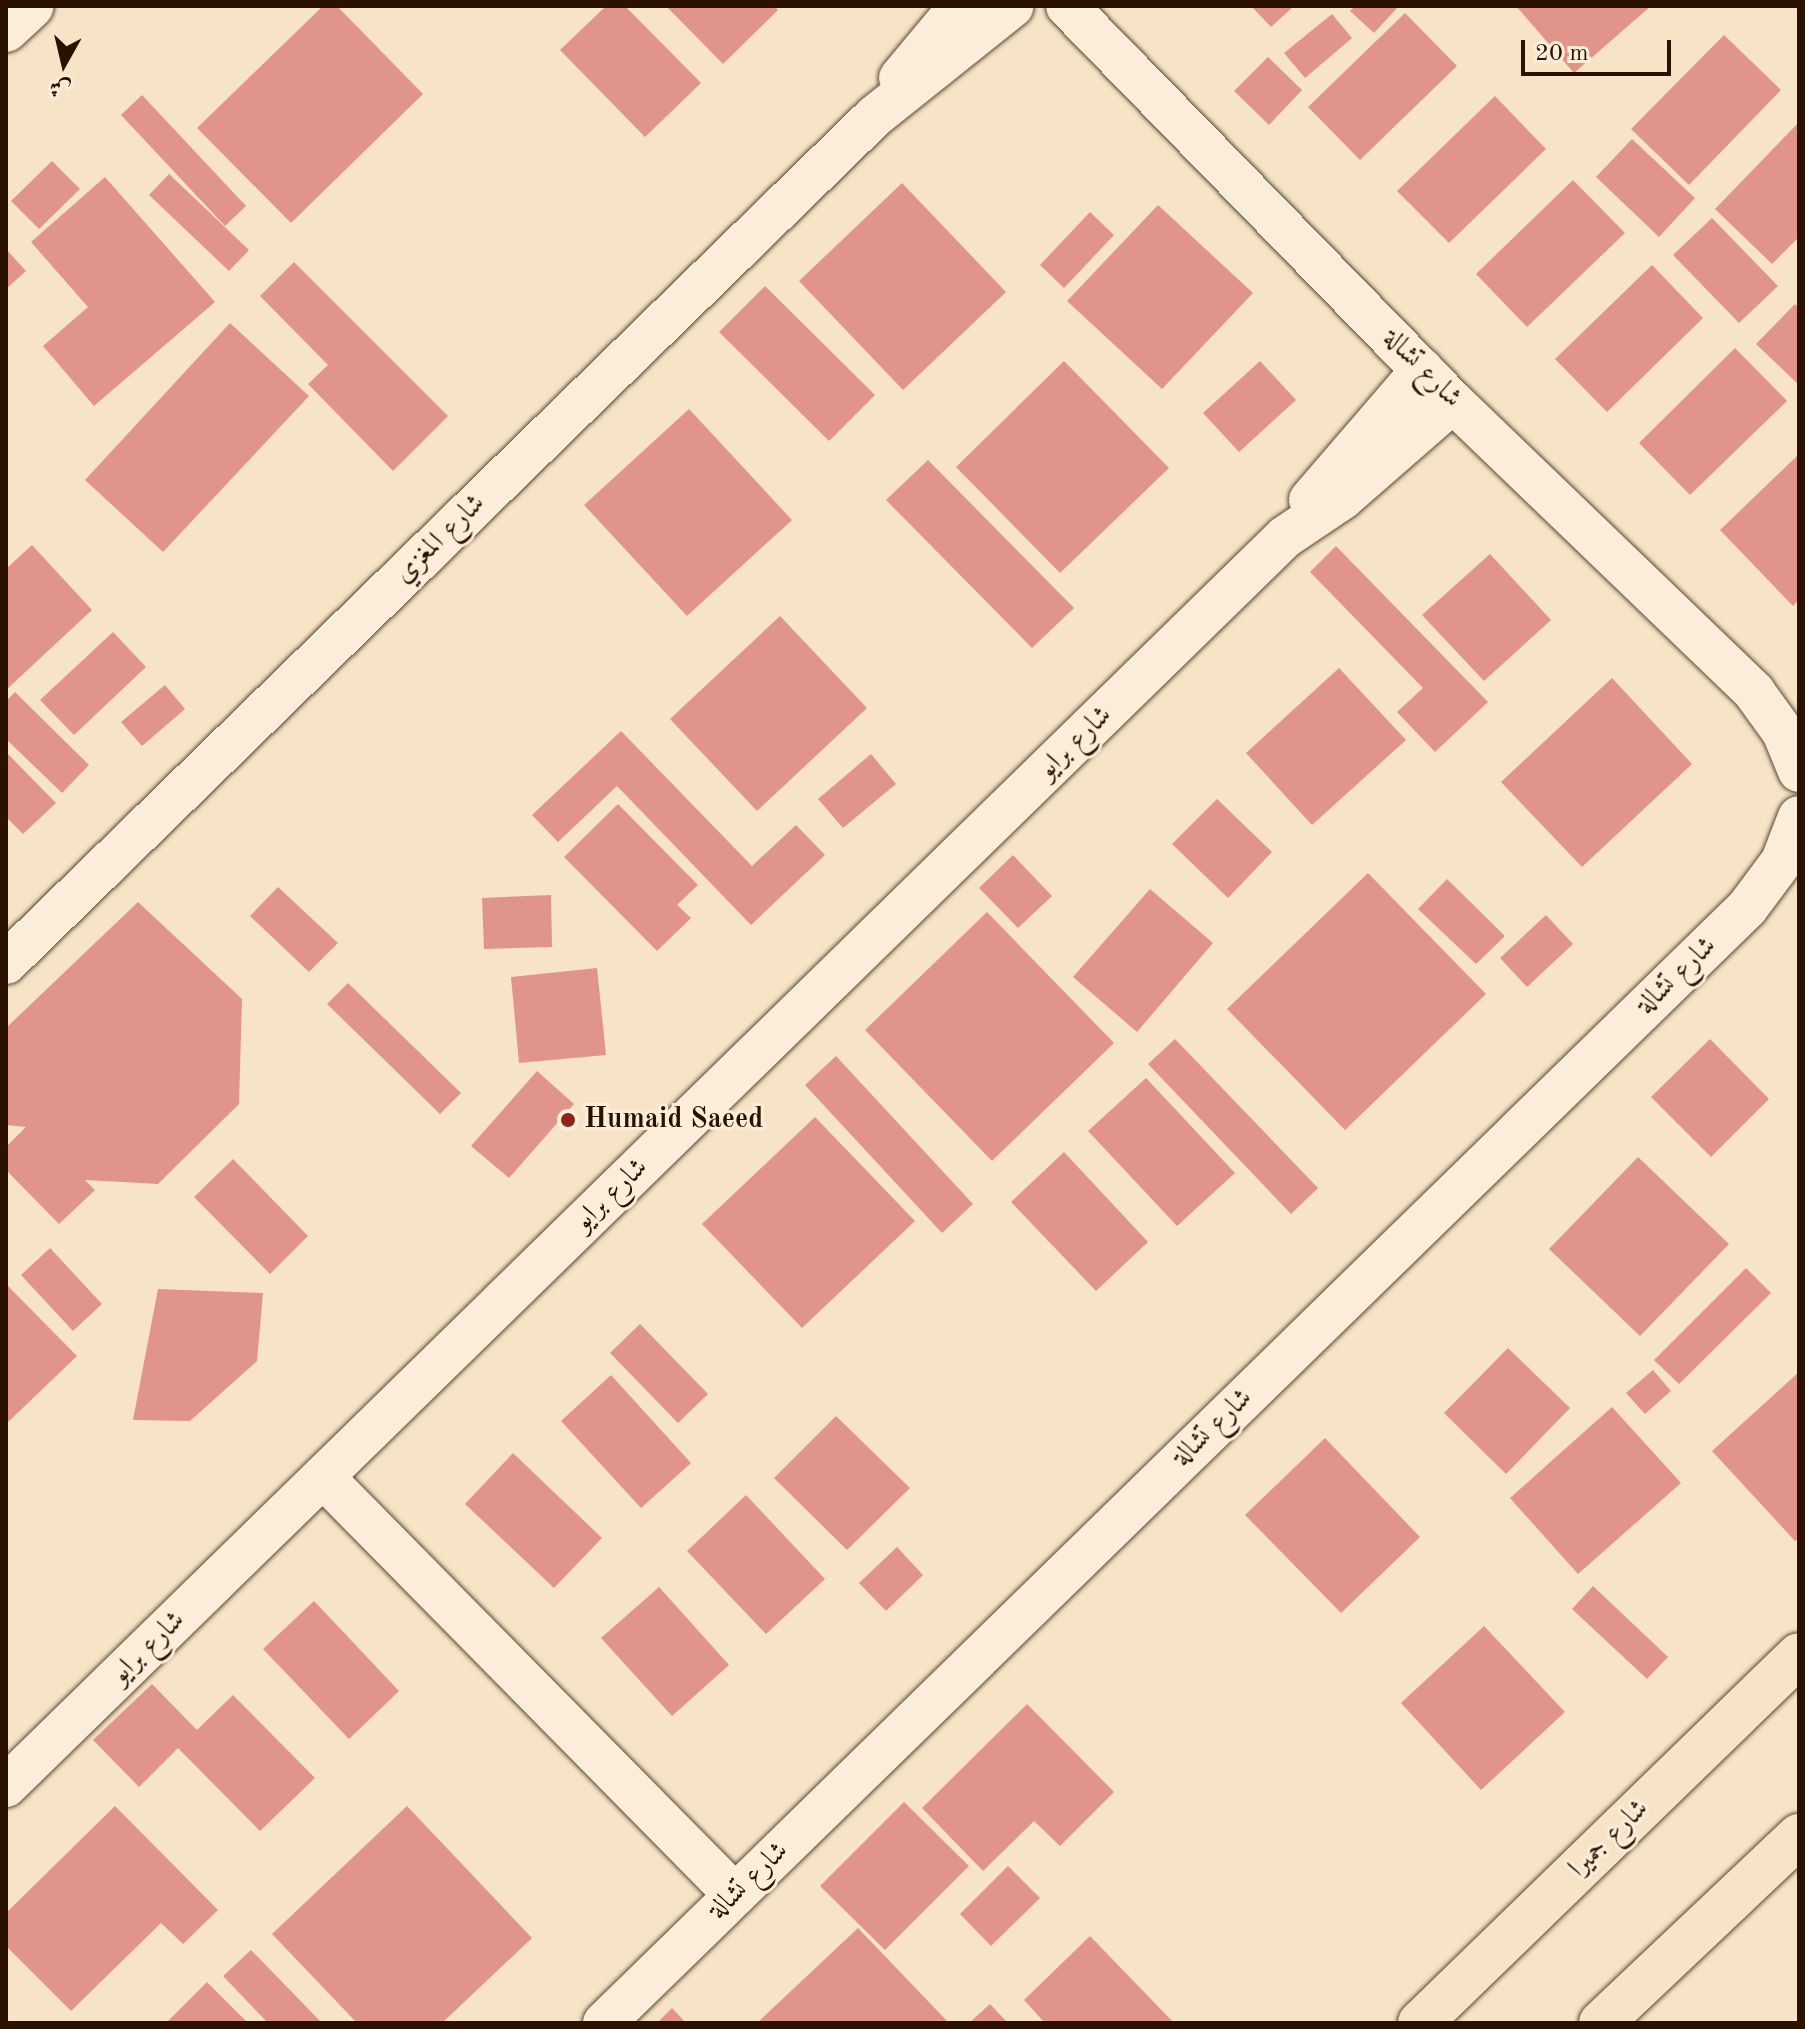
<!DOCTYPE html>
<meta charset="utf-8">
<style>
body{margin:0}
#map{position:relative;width:1805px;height:2029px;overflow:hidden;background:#f7e4c6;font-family:"Old Standard TT",Amiri,serif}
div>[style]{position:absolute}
.building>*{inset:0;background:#e1958a}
.roads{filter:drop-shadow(0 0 2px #5e4632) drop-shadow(0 0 2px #5e4632)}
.street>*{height:42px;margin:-21px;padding:0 21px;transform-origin:21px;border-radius:21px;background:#faedda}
.secondary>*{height:44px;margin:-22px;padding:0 22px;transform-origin:22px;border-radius:22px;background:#faedda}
.primary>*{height:44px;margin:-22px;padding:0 22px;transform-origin:22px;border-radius:22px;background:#f7e4c6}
.dots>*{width:22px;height:22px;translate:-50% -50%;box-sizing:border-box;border:4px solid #faedda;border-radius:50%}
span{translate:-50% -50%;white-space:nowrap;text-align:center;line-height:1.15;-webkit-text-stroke:6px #faedda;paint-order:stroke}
.street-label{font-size:28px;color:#2b1100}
.poi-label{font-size:28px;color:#2b1100;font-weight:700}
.left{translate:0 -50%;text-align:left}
.frame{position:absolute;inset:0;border:8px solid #2b1100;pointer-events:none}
.north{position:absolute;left:24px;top:24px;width:80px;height:80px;-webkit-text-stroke:6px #faedda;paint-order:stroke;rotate:188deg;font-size:22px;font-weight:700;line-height:32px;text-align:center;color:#2b1100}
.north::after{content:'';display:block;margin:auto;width:28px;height:36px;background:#2b1100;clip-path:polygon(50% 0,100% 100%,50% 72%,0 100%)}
.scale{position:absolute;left:1521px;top:40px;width:150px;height:36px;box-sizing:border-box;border:4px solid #2b1100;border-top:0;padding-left:10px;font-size:24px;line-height:28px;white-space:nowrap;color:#2b1100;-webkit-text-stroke:6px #faedda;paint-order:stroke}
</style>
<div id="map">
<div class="building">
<div style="clip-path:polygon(323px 6px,337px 6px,423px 94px,291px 223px,197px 128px)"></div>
<div style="clip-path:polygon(606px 6px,625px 6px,701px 83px,645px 137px,560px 50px)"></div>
<div style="clip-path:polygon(666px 6px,774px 6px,778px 10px,723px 64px)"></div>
<div style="clip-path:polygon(1251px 6px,1294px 6px,1271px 27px)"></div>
<div style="clip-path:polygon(1355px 6px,1399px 6px,1374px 33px,1350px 11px)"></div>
<div style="clip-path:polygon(1516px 6px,1651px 6px,1574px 73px)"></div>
<div style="clip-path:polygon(1405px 13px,1457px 66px,1360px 160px,1308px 107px)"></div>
<div style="clip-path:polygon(1332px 14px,1352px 38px,1305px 78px,1284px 53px)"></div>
<div style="clip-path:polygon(1724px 35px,1781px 90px,1689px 185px,1631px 129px)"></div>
<div style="clip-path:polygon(1268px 57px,1302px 90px,1269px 125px,1234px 91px)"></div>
<div style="clip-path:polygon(142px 95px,246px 206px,225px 226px,121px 115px)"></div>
<div style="clip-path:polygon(1495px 96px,1546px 149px,1449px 243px,1397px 191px)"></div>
<div style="clip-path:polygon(1799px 122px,1799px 237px,1772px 264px,1715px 209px)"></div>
<div style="clip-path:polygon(1632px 139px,1695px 198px,1659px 237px,1596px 177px)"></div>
<div style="clip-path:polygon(52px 161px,80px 189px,39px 229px,11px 201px)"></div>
<div style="clip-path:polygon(169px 174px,249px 250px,229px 271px,149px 195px)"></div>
<div style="clip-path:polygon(105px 177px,215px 302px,94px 406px,43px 346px,88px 307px,31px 242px)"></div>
<div style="clip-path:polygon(1573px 180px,1625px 233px,1527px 327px,1476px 274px)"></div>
<div style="clip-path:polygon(902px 183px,1006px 292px,903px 390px,799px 281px)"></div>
<div style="clip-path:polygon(1158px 205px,1253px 293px,1162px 389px,1067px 301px)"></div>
<div style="clip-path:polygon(1090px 212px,1114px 235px,1064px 288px,1040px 265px)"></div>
<div style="clip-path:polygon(1712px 218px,1778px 286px,1739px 323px,1673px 255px)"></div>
<div style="clip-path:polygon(6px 249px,26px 271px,6px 289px)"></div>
<div style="clip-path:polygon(294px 262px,448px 416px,393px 471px,308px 384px,328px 365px,260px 296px)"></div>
<div style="clip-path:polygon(1652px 265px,1703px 318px,1607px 412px,1555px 359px)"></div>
<div style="clip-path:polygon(765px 286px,875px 395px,829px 441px,719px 332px)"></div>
<div style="clip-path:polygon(1795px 304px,1799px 308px,1799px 385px,1756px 344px)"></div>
<div style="clip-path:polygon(230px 323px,309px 396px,163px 552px,85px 480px)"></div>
<div style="clip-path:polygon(1735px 348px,1787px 401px,1690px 495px,1639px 443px)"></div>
<div style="clip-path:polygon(1064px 361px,1169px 468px,1060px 573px,956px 467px)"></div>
<div style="clip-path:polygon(1260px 361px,1296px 400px,1239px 452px,1203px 413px)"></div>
<div style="clip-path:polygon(689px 409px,792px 520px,687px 616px,584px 505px)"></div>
<div style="clip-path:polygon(1799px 454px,1799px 600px,1793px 606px,1720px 530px)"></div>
<div style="clip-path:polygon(928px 460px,1074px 608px,1032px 648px,886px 500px)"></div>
<div style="clip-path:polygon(32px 545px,92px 610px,6px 690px,6px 569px)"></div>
<div style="clip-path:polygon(1336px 546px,1488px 702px,1435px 752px,1397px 712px,1423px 688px,1310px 572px)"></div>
<div style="clip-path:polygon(1490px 554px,1551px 620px,1484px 681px,1422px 615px)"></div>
<div style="clip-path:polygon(780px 616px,867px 708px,757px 811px,670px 719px)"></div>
<div style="clip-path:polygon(113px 632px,146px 667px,74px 735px,40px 700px)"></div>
<div style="clip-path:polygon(1339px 668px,1406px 740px,1312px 825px,1246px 753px)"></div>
<div style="clip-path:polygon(1612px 678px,1692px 764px,1582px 867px,1501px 782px)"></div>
<div style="clip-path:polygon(165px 685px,185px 709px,142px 746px,121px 722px)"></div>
<div style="clip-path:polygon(15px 692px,89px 765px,62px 793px,6px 739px,6px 701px)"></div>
<div style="clip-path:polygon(621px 731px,752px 866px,796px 825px,825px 855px,751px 925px,617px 786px,558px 842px,532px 815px)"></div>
<div style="clip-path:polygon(6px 752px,56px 803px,23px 834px,6px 817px)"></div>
<div style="clip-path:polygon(871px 754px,896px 784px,843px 828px,818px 799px)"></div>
<div style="clip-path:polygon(1217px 799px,1272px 852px,1228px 898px,1172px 844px)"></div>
<div style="clip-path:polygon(618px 804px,698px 885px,677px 905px,691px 918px,657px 951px,564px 857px)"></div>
<div style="clip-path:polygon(1013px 855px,1052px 896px,1018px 928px,979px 888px)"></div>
<div style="clip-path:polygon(1368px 873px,1486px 994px,1345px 1130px,1227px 1009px)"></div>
<div style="clip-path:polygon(1447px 879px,1505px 936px,1476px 964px,1418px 909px)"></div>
<div style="clip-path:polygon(278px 887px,338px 943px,309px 972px,250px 916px)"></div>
<div style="clip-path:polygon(1150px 889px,1213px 943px,1137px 1032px,1073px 977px)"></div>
<div style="clip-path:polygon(551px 895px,552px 947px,484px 949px,482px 898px)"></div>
<div style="clip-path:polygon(138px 902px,242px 999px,239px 1104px,158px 1184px,85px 1180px,95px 1190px,59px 1224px,6px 1170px,6px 1147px,26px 1127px,6px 1125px,6px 1028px)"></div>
<div style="clip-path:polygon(987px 912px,1114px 1043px,992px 1161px,865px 1030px)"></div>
<div style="clip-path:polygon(1546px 915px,1573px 944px,1527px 987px,1500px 958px)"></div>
<div style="clip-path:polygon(597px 968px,606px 1055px,519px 1063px,511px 977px)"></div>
<div style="clip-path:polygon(348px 983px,461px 1093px,440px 1114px,327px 1004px)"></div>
<div style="clip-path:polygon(1175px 1039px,1318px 1188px,1291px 1214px,1148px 1064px)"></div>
<div style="clip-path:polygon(1710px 1039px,1769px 1099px,1711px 1157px,1651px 1097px)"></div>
<div style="clip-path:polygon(836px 1056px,973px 1204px,942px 1233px,805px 1085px)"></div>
<div style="clip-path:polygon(537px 1071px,574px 1104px,509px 1178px,471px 1146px)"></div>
<div style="clip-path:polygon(1146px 1078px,1235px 1173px,1177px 1226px,1088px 1131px)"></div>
<div style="clip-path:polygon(815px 1117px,915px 1221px,802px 1328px,702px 1224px)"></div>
<div style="clip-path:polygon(1064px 1152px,1148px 1242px,1096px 1291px,1011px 1202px)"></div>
<div style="clip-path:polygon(1638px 1157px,1729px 1244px,1640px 1336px,1549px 1249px)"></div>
<div style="clip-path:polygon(233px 1159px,308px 1236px,270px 1274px,194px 1197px)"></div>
<div style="clip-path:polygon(50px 1248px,102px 1304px,73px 1331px,21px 1275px)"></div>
<div style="clip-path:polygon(1746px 1268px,1771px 1293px,1679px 1384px,1654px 1360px)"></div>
<div style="clip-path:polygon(6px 1284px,77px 1356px,6px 1424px)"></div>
<div style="clip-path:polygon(158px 1289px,263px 1293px,257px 1361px,190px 1421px,133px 1420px)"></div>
<div style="clip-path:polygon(640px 1324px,708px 1394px,678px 1423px,610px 1353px)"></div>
<div style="clip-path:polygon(1508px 1348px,1570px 1408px,1506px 1474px,1444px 1413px)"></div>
<div style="clip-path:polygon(1653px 1370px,1671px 1391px,1645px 1414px,1626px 1393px)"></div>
<div style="clip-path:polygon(1799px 1372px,1799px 1538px,1795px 1541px,1712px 1451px)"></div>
<div style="clip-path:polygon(611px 1375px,691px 1463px,641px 1508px,561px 1421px)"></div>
<div style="clip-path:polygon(1612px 1407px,1681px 1483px,1578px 1574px,1510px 1498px)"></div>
<div style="clip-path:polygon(836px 1416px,910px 1488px,847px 1550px,774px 1478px)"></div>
<div style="clip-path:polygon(1325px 1438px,1420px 1537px,1341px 1613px,1245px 1515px)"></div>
<div style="clip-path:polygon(513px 1453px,602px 1538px,554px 1588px,465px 1504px)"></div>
<div style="clip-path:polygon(746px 1495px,825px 1579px,766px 1634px,687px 1551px)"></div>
<div style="clip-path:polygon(897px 1547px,923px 1575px,886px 1611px,859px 1583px)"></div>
<div style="clip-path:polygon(1593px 1586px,1668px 1657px,1647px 1679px,1572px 1609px)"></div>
<div style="clip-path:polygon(659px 1587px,729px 1665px,672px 1716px,601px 1638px)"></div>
<div style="clip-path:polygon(314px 1601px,399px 1691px,349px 1739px,263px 1649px)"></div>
<div style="clip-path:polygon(1484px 1626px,1565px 1712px,1481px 1790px,1401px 1703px)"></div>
<div style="clip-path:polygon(152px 1684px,197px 1730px,233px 1695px,315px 1778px,260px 1831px,178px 1748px,139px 1787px,93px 1740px)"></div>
<div style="clip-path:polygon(1027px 1704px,1114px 1792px,1060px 1846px,1034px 1821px,983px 1871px,922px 1808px)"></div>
<div style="clip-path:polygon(904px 1802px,969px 1866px,885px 1950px,820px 1886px)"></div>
<div style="clip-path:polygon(115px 1806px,218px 1910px,183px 1944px,161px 1923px,71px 2011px,6px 1946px,6px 1913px)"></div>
<div style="clip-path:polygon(407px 1806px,532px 1938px,442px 2023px,357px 2023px,272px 1934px)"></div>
<div style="clip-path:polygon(1008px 1866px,1040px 1898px,991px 1946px,960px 1914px)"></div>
<div style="clip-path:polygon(858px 1928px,949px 2023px,757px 2023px)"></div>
<div style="clip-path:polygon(1090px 1936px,1174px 2023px,1045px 2023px,1024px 2000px)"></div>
<div style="clip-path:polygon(251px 1950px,322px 2023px,268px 2023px,223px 1976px)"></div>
<div style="clip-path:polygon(207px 1982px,248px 2023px,166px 2023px)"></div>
<div style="clip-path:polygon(990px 2004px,1008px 2023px,969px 2023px)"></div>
<div style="clip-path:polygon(672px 2008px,686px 2023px,657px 2023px)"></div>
</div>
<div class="roads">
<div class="street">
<div style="left:1067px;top:6px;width:553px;rotate:45.73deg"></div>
<div style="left:1453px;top:402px;width:418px;rotate:43.9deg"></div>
<div style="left:1754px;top:692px;width:49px;rotate:54.1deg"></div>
<div style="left:1783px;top:732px;width:42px;rotate:67.7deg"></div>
<div style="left:900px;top:78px;width:94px;rotate:-50.2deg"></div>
<div style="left:1310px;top:500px;width:172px;rotate:-49.3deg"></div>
<div style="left:6px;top:963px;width:1213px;rotate:-44.27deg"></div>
<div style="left:875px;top:116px;width:176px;rotate:-38.6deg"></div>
<div style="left:323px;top:1477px;width:587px;rotate:45.41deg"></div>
<div style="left:6px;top:1786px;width:1788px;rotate:-44.32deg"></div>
<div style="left:1285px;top:537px;width:70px;rotate:-33.9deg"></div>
<div style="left:1343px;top:498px;width:146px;rotate:-41.1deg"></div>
<div style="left:604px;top:2023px;width:1597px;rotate:-44.29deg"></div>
<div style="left:1747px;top:908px;width:59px;rotate:-53.3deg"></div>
<div style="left:1782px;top:861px;width:47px;rotate:-68.9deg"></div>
</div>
<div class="secondary">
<div style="left:6px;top:30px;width:35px;rotate:-43deg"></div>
</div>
<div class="primary">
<div style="left:1420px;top:2023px;width:528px;rotate:-44.16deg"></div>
<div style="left:1601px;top:2023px;width:272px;rotate:-43.4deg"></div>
</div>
</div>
<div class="dots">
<div style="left:568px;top:1120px;background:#8f2418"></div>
</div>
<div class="street-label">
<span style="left:1422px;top:369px;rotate:45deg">شارع تشالة</span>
<span style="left:440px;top:539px;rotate:-44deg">شارع المغزي</span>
<span style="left:1075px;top:743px;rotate:-44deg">شارع برايو</span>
<span style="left:1677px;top:976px;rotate:-44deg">شارع تشالة</span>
<span style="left:611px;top:1195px;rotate:-44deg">شارع برايو</span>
<span style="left:1213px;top:1428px;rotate:-44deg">شارع تشالة</span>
<span style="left:148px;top:1648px;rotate:-44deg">شارع برايو</span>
<span style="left:1609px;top:1839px;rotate:-44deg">شارع جميرا</span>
<span style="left:749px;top:1881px;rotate:-44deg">شارع تشالة</span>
</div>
<div class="poi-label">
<span class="left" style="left:584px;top:1120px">Humaid Saeed</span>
</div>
<div class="frame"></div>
<div class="north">ش</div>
<div class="scale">20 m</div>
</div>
